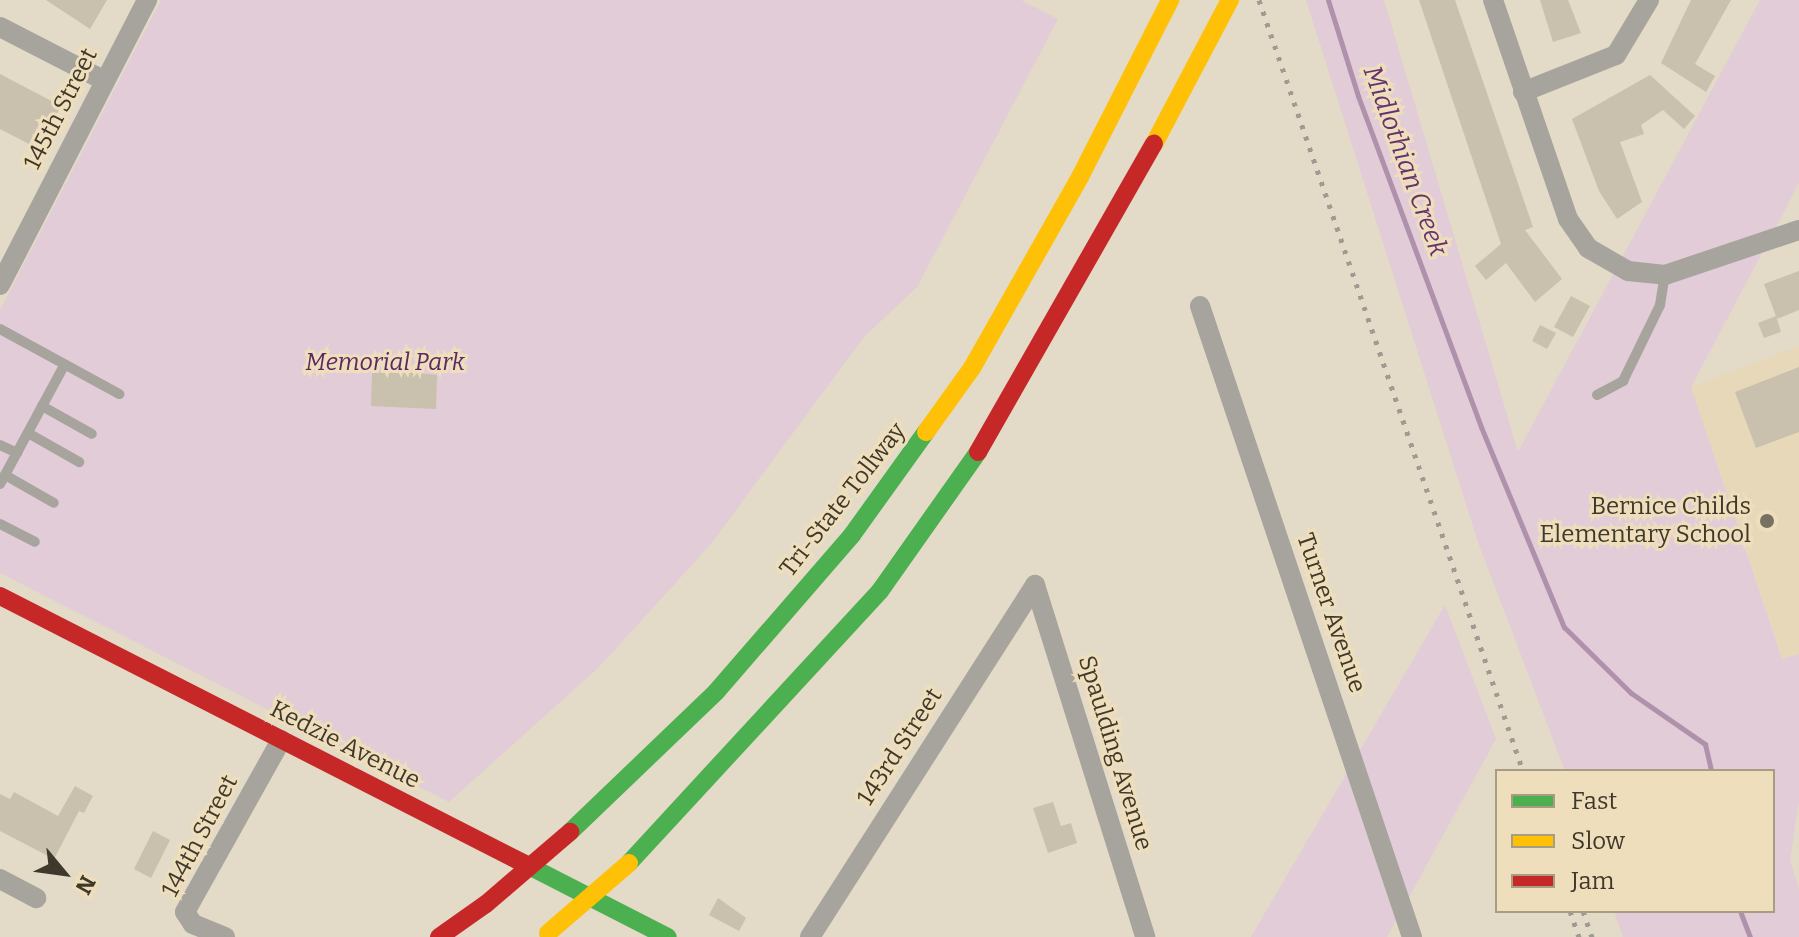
<!DOCTYPE html>
<style>
body{margin:0}
#map{position:relative;width:1799px;height:937px;overflow:hidden;background:#e3dac7;font-family:Bitter,serif}
div>[style]{position:absolute}
.built>*{inset:0;background:#e6d8b9}
.green>*{inset:0;background:#e1ccd7}
.stream>*{height:5px;margin:-2.5px;padding:0 2.5px;transform-origin:2.5px;border-radius:2.5px;background:#b091ac}
.building>*{inset:0;background:#c9c0ad}
.lane>*{height:10px;margin:-5px;padding:0 5px;transform-origin:5px;border-radius:5px;background:#a7a49d}
.street>*{height:20px;margin:-10px;padding:0 10px;transform-origin:10px;border-radius:10px;background:#a7a49d}
.fast>*{height:18px;margin:-9px;padding:0 9px;transform-origin:9px;border-radius:9px;background:#4caf50}
.slow>*{height:18px;margin:-9px;padding:0 9px;transform-origin:9px;border-radius:9px;background:#ffc107}
.jam>*{height:18px;margin:-9px;padding:0 9px;transform-origin:9px;border-radius:9px;background:#c62828}
.rail>*{height:5px;margin-top:-2.5px;transform-origin:0;background:repeating-linear-gradient(90deg,#9f9b92 0 4px,transparent 0 12px)}
.slow-bridge>*{height:18px;margin:-9px;padding:0 9px;transform-origin:9px;border-radius:9px;background:#ffc107}
.jam-bridge>*{height:18px;margin:-9px;padding:0 9px;transform-origin:9px;border-radius:9px;background:#c62828}
.dots>*{width:22px;height:22px;translate:-50% -50%;box-sizing:border-box;border:4px solid #eedebc;border-radius:50%}
span{translate:-50% -50%;white-space:nowrap;text-align:center;line-height:1.15;-webkit-text-stroke:6px #eedebc;paint-order:stroke}
.street-label{font-size:24px;color:#3f392b}
.park-label{font-size:24px;color:#5b2863;font-style:italic}
.poi-label{font-size:24px;color:#3f392b}
.right{translate:-100% -50%;text-align:right}
.water-label{font-size:26px;color:#65326e;font-style:italic}
.legend{position:absolute;left:1495px;top:769px;width:280px;height:144px;box-sizing:border-box;background:#eedebc;border:2px solid #a89c82;margin:0;padding:10px 14px;list-style:none;font-size:24px;color:#3f392b}
.legend li{display:flex;align-items:center;gap:16px;height:40px}
.legend b{width:40px;border:2px solid #a89c82}
.north{position:absolute;left:24px;top:833px;width:80px;height:80px;-webkit-text-stroke:6px #eedebc;paint-order:stroke;rotate:119deg;font-size:22px;font-weight:700;line-height:32px;text-align:center;color:#3f392b}
.north::after{content:'';display:block;margin:auto;width:28px;height:36px;background:#3f392b;clip-path:polygon(50% 0,100% 100%,50% 72%,0 100%)}
</style>
<div id="map">
<div class="built">
<div style="clip-path:polygon(1799px 346px,1799px 654px,1783px 659px,1691px 387px)"></div>
</div>
<div class="green">
<div style="clip-path:polygon(161px 0,1021px 0,1058px 19px,917px 287px,864px 337px,710px 545px,599px 667px,449px 802px,0 573px,0 310px)"></div>
<div style="clip-path:polygon(1306px 0,1384px 0,1518px 452px,1760px 0,1799px 0,1799px 183px,1691px 387px,1782px 659px,1799px 654px,1799px 801px,1790px 860px,1799px 889px,1799px 937px,1623px 937px,1614px 911px,1773px 911px,1773px 771px,1565px 771px,1478px 542px)"></div>
<div style="clip-path:polygon(1445px 605px,1496px 739px,1387px 937px,1251px 937px)"></div>
</div>
<div class="stream">
<div style="left:1328px;top:0;width:101px;rotate:72.6deg"></div>
<div style="left:1358px;top:96px;width:353px;rotate:69.6deg"></div>
<div style="left:1481px;top:427px;width:217px;rotate:67.5deg"></div>
<div style="left:1564px;top:627px;width:94px;rotate:44.6deg"></div>
<div style="left:1631px;top:693px;width:90px;rotate:34.6deg"></div>
<div style="left:1705px;top:744px;width:28px;rotate:77deg"></div>
<div style="left:1740px;top:911px;width:28px;rotate:69deg"></div>
</div>
<div class="building">
<div style="clip-path:polygon(46px 0,107px 0,90px 29px)"></div>
<div style="clip-path:polygon(1419px 0,1455px 0,1533px 227px,1525px 230px,1562px 279px,1535px 302px,1506px 263px,1486px 280px,1475px 266px,1501px 244px)"></div>
<div style="clip-path:polygon(1540px 0,1568px 0,1581px 33px,1553px 42px)"></div>
<div style="clip-path:polygon(1691px 0,1731px 0,1695px 64px,1715px 76px,1706px 92px,1661px 63px)"></div>
<div style="clip-path:polygon(0 74px,61px 106px,51px 125px,41px 120px,29px 144px,0 129px)"></div>
<div style="clip-path:polygon(1650px 75px,1695px 116px,1684px 129px,1663px 110px,1641px 125px,1644px 134px,1620px 142px,1642px 202px,1617px 219px,1599px 191px,1572px 119px)"></div>
<div style="clip-path:polygon(1799px 271px,1799px 310px,1777px 319px,1764px 284px)"></div>
<div style="clip-path:polygon(1571px 296px,1590px 306px,1573px 337px,1554px 327px)"></div>
<div style="clip-path:polygon(1776px 316px,1781px 332px,1764px 338px,1758px 323px)"></div>
<div style="clip-path:polygon(1540px 325px,1556px 333px,1547px 349px,1532px 341px)"></div>
<div style="clip-path:polygon(1799px 367px,1799px 432px,1756px 448px,1735px 392px)"></div>
<div style="clip-path:polygon(389px 370px,437px 375px,436px 409px,371px 406px,372px 373px)"></div>
<div style="clip-path:polygon(75px 786px,93px 796px,84px 813px,79px 811px,54px 859px,0 831px,0 794px,10px 799px,14px 792px,58px 816px)"></div>
<div style="clip-path:polygon(1053px 802px,1061px 826px,1071px 823px,1077px 843px,1048px 853px,1033px 808px)"></div>
<div style="clip-path:polygon(153px 831px,170px 840px,151px 878px,134px 869px)"></div>
<div style="clip-path:polygon(718px 898px,746px 918px,739px 931px,709px 915px)"></div>
</div>
<div class="lane">
<div style="left:0;top:329px;width:136px;rotate:28.6deg"></div>
<div style="left:1597px;top:395px;width:30px;rotate:-28deg"></div>
<div style="left:1623px;top:381px;width:85px;rotate:-64deg"></div>
<div style="left:1660px;top:305px;width:30px;rotate:-81deg"></div>
<div style="left:42px;top:406px;width:57px;rotate:29.2deg"></div>
<div style="left:28px;top:433px;width:59px;rotate:29.6deg"></div>
<div style="left:0;top:445px;width:19px;rotate:25deg"></div>
<div style="left:5px;top:475px;width:56px;rotate:29.7deg"></div>
<div style="left:0;top:484px;width:136px;rotate:-61.6deg"></div>
<div style="left:0;top:524px;width:39px;rotate:27deg"></div>
</div>
<div class="street">
<div style="left:1493px;top:0;width:231px;rotate:71.1deg"></div>
<div style="left:1568px;top:219px;width:35px;rotate:55deg"></div>
<div style="left:1588px;top:248px;width:46px;rotate:29.9deg"></div>
<div style="left:1628px;top:271px;width:37px;rotate:6deg"></div>
<div style="left:1665px;top:275px;width:141px;rotate:-18.6deg"></div>
<div style="left:0;top:27px;width:118px;rotate:27.2deg"></div>
<div style="left:1523px;top:92px;width:100px;rotate:-21.7deg"></div>
<div style="left:1616px;top:55px;width:64px;rotate:-59deg"></div>
<div style="left:0;top:285px;width:321px;rotate:-62.7deg"></div>
<div style="left:1200px;top:306px;width:666px;rotate:71.43deg"></div>
<div style="left:1035px;top:585px;width:369px;rotate:72.6deg"></div>
<div style="left:0;top:879px;width:41px;rotate:27.8deg"></div>
<div style="left:225px;top:937px;width:35px;rotate:-158deg"></div>
<div style="left:193px;top:924px;width:14px;rotate:-124deg"></div>
<div style="left:185px;top:912px;width:197px;rotate:-60.8deg"></div>
<div style="left:810px;top:937px;width:418px;rotate:-57.4deg"></div>
</div>
<div class="fast">
<div style="left:570px;top:832px;width:202px;rotate:-43.8deg"></div>
<div style="left:716px;top:692px;width:208px;rotate:-49.1deg"></div>
<div style="left:852px;top:535px;width:127px;rotate:-54.3deg"></div>
<div style="left:629px;top:863px;width:370px;rotate:-47.3deg"></div>
<div style="left:880px;top:591px;width:170px;rotate:-54.8deg"></div>
<div style="left:527px;top:865px;width:158px;rotate:27.1deg"></div>
</div>
<div class="slow">
<div style="left:1154px;top:144px;width:163px;rotate:-62.2deg"></div>
<div style="left:926px;top:432px;width:79px;rotate:-54.3deg"></div>
<div style="left:972px;top:368px;width:219px;rotate:-60.5deg"></div>
<div style="left:1080px;top:177px;width:199px;rotate:-63deg"></div>
</div>
<div class="jam">
<div style="left:978px;top:452px;width:355px;rotate:-60.3deg"></div>
<div style="left:0;top:596px;width:592px;rotate:27.04deg"></div>
<div style="left:439px;top:937px;width:57px;rotate:-35.1deg"></div>
</div>
<div class="rail">
<div style="left:1259px;top:0;width:815px;rotate:71.1deg"></div>
<div style="left:1570px;top:911px;width:28px;rotate:71deg"></div>
<div style="left:1583px;top:911px;width:28px;rotate:71deg"></div>
</div>
<div class="slow-bridge">
<div style="left:548px;top:933px;width:107px;rotate:-40.8deg"></div>
</div>
<div class="jam-bridge">
<div style="left:486px;top:904px;width:111px;rotate:-40.6deg"></div>
</div>
<div class="dots">
<div style="left:1767px;top:521px;background:#787162"></div>
</div>
<div class="street-label">
<span style="left:61px;top:109px;rotate:-63deg">145th Street</span>
<span style="left:843px;top:500px;rotate:-52deg">Tri-State Tollway</span>
<span style="left:1331px;top:613px;rotate:71deg">Turner Avenue</span>
<span style="left:345px;top:745px;rotate:27deg">Kedzie Avenue</span>
<span style="left:900px;top:747px;rotate:-57deg">143rd Street</span>
<span style="left:1115px;top:753px;rotate:73deg">Spaulding Avenue</span>
<span style="left:200px;top:836px;rotate:-62deg">144th Street</span>
</div>
<div class="park-label">
<span style="left:385px;top:363px">Memorial Park</span>
</div>
<div class="poi-label">
<span class="right" style="left:1751px;top:521px">Bernice Childs<br>Elementary School</span>
</div>
<div class="water-label">
<span style="left:1405px;top:161px;rotate:70deg">Midlothian Creek</span>
</div>
<ul class="legend">
<li><b style="height:10px;background:#4caf50"></b>Fast</li>
<li><b style="height:10px;background:#ffc107"></b>Slow</li>
<li><b style="height:10px;background:#c62828"></b>Jam</li>
</ul>
<div class="north">N</div>
</div>
